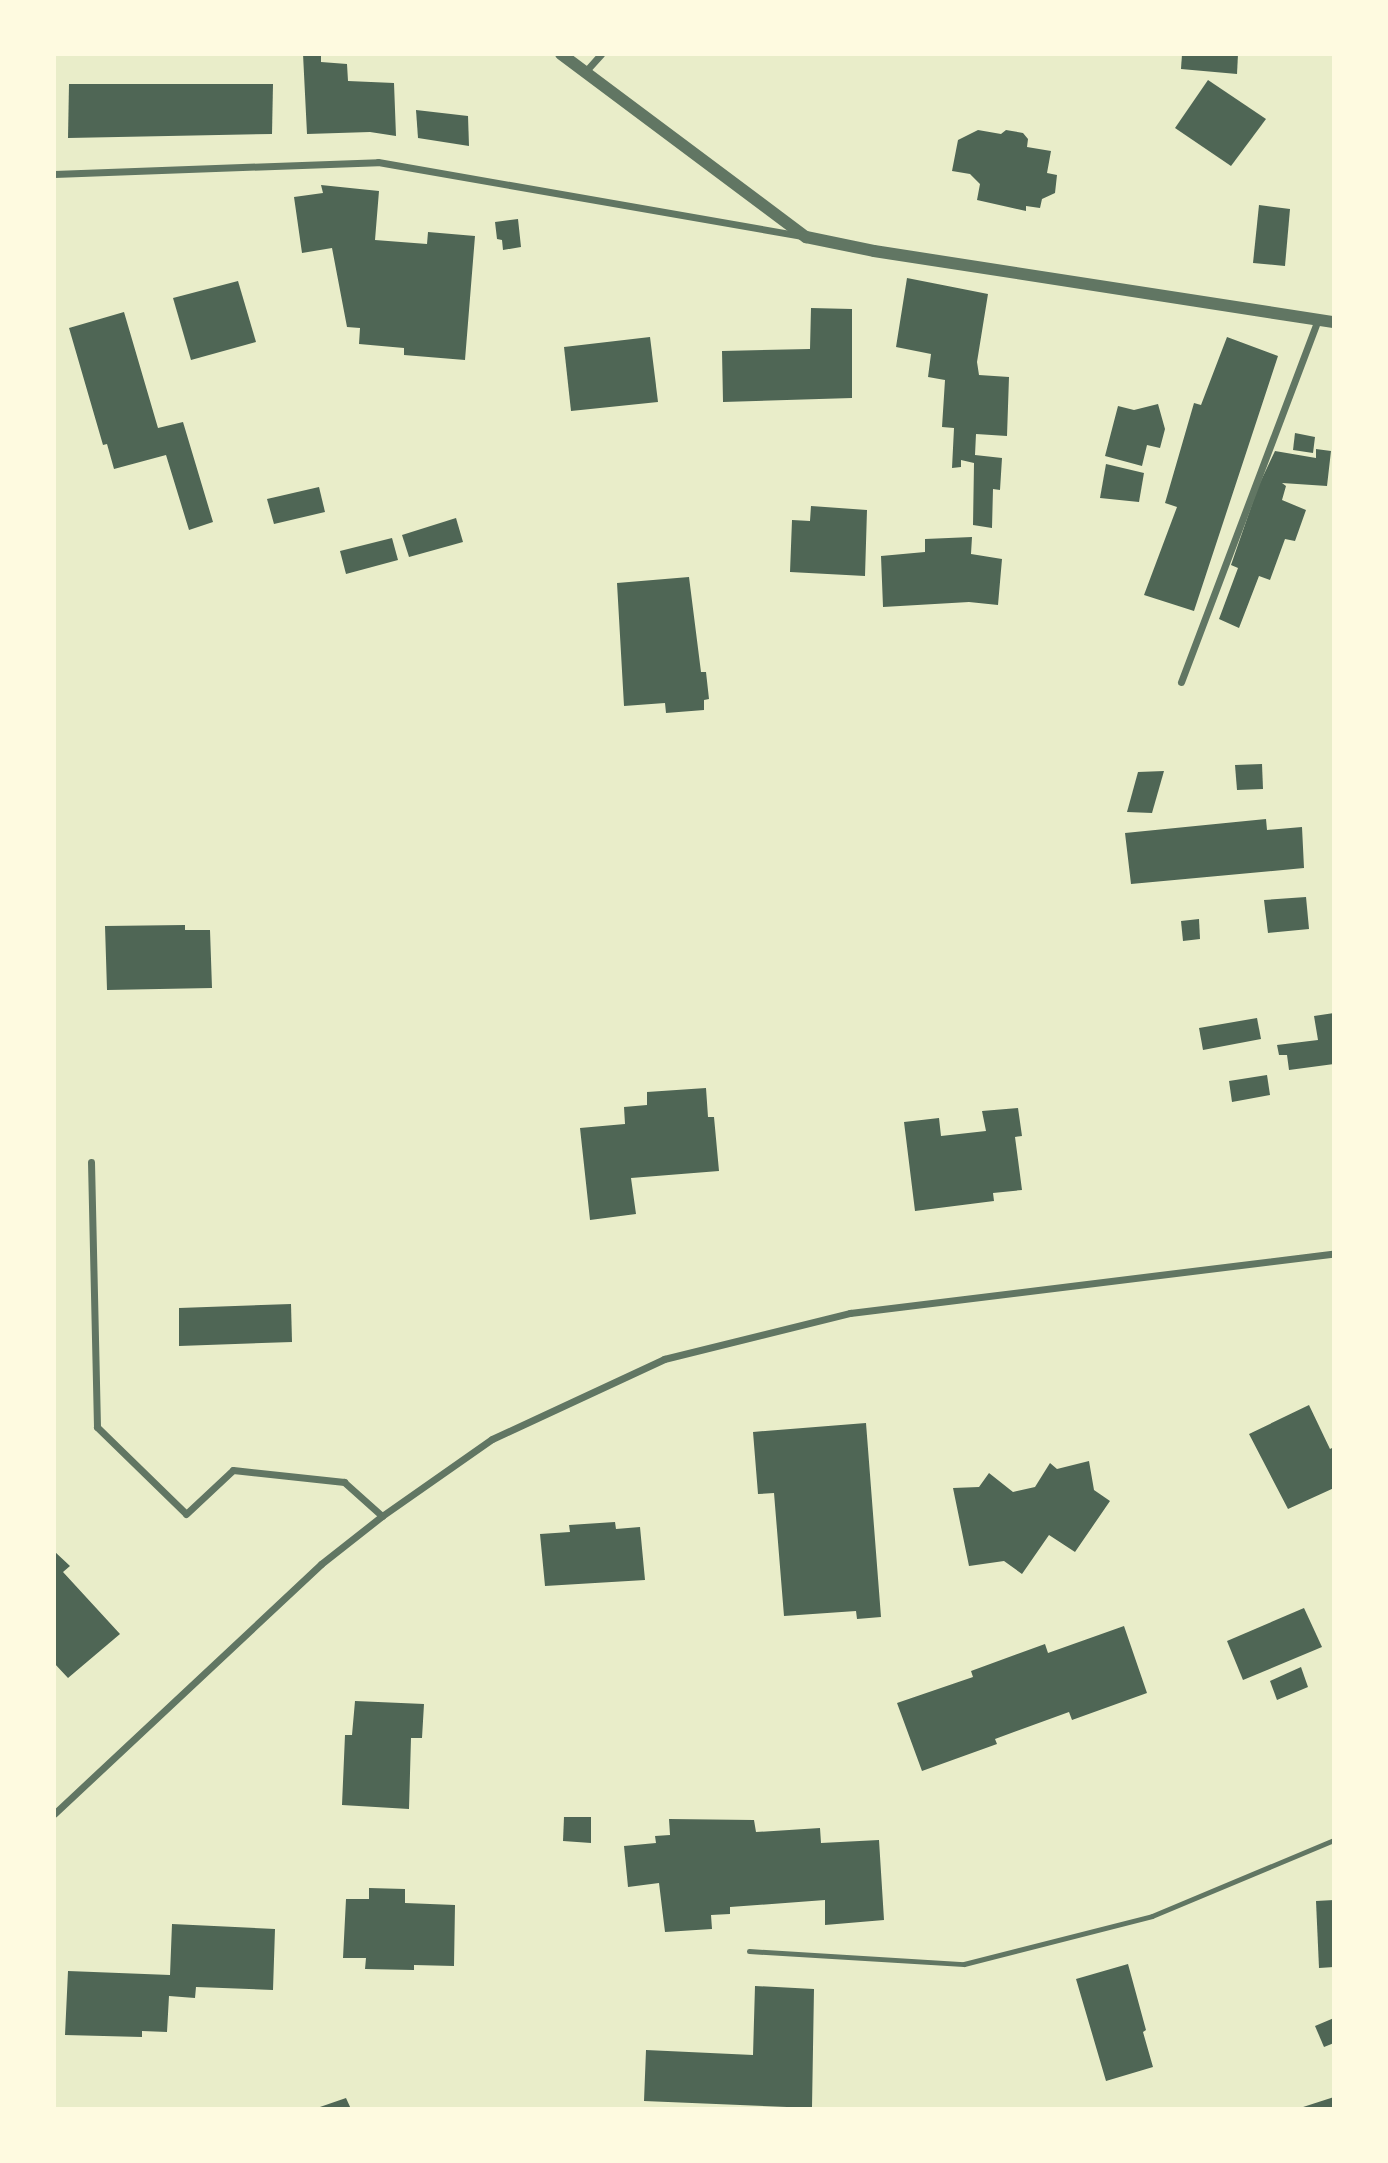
<!DOCTYPE html>
<style>
body{margin:0}
#map{position:relative;width:1388px;height:2163px;overflow:hidden;background:#e9edc9;font-family:"DejaVu Sans",sans-serif}
div>[style]{position:absolute}
.building>*{inset:0;background:#4f6655}
.service>*{height:5px;margin:-2.5px;padding:0 2.5px;transform-origin:2.5px;border-radius:2.5px;background:#617663}
.minor>*{height:7px;margin:-3.5px;padding:0 3.5px;transform-origin:3.5px;border-radius:3.5px;background:#617663}
.tertiary>*{height:12px;margin:-6px;padding:0 6px;transform-origin:6px;border-radius:6px;background:#617663}
span{translate:-50% -50%;white-space:nowrap;text-align:center;line-height:1.15;-webkit-text-stroke:6px #fefae0;paint-order:stroke}
.frame{position:absolute;inset:0;border:56px solid #fefae0;pointer-events:none}
</style>
<div id="map">
<div class="building">
<div style="clip-path:polygon(303px 54px,321px 54px,321px 62px,347px 64px,348px 81px,394px 83px,396px 136px,370px 132px,307px 134px)"></div>
<div style="clip-path:polygon(1182px 54px,1238px 54px,1237px 74px,1181px 69px)"></div>
<div style="clip-path:polygon(1208px 80px,1266px 119px,1231px 166px,1175px 128px)"></div>
<div style="clip-path:polygon(69px 84px,273px 84px,272px 134px,68px 138px)"></div>
<div style="clip-path:polygon(416px 110px,468px 116px,469px 146px,418px 138px)"></div>
<div style="clip-path:polygon(978px 130px,1001px 134px,1006px 130px,1023px 133px,1028px 139px,1027px 147px,1051px 151px,1047px 173px,1057px 175px,1055px 193px,1042px 199px,1040px 208px,1026px 206px,1026px 211px,977px 200px,980px 184px,970px 174px,952px 171px,958px 140px)"></div>
<div style="clip-path:polygon(321px 185px,379px 191px,375px 240px,427px 244px,428px 232px,475px 236px,465px 360px,404px 355px,404px 348px,359px 344px,360px 328px,347px 327px,332px 248px,302px 253px,294px 197px,323px 193px)"></div>
<div style="clip-path:polygon(1259px 205px,1290px 209px,1285px 266px,1253px 263px)"></div>
<div style="clip-path:polygon(518px 219px,521px 247px,503px 250px,502px 240px,497px 239px,495px 222px)"></div>
<div style="clip-path:polygon(907px 278px,988px 294px,977px 362px,979px 375px,1009px 377px,1007px 436px,976px 434px,975px 455px,1002px 458px,1000px 490px,993px 489px,992px 528px,973px 525px,974px 463px,961px 460px,961px 467px,952px 468px,954px 428px,942px 427px,945px 380px,928px 377px,931px 354px,896px 347px)"></div>
<div style="clip-path:polygon(238px 281px,256px 342px,191px 360px,173px 298px)"></div>
<div style="clip-path:polygon(811px 308px,852px 309px,852px 398px,723px 402px,722px 351px,810px 349px)"></div>
<div style="clip-path:polygon(124px 312px,158px 428px,183px 422px,213px 522px,189px 530px,166px 455px,114px 469px,107px 444px,103px 445px,69px 328px)"></div>
<div style="clip-path:polygon(650px 337px,658px 402px,571px 411px,564px 347px)"></div>
<div style="clip-path:polygon(1227px 337px,1278px 356px,1194px 611px,1144px 595px,1177px 507px,1165px 503px,1194px 403px,1201px 405px)"></div>
<div style="clip-path:polygon(1158px 404px,1165px 429px,1160px 448px,1147px 445px,1142px 466px,1105px 456px,1118px 406px,1134px 410px)"></div>
<div style="clip-path:polygon(1295px 433px,1315px 437px,1313px 453px,1293px 450px)"></div>
<div style="clip-path:polygon(1316px 449px,1331px 451px,1327px 486px,1282px 483px,1286px 486px,1282px 500px,1306px 510px,1295px 541px,1285px 539px,1270px 580px,1259px 576px,1239px 628px,1219px 619px,1238px 568px,1231px 565px,1258px 487px,1275px 451px,1316px 458px)"></div>
<div style="clip-path:polygon(1106px 464px,1144px 473px,1139px 502px,1100px 498px)"></div>
<div style="clip-path:polygon(319px 487px,325px 512px,274px 524px,267px 499px)"></div>
<div style="clip-path:polygon(811px 506px,867px 510px,865px 576px,790px 572px,792px 520px,810px 521px)"></div>
<div style="clip-path:polygon(456px 518px,463px 542px,409px 557px,402px 535px)"></div>
<div style="clip-path:polygon(972px 537px,971px 554px,1002px 559px,998px 605px,969px 602px,883px 607px,881px 556px,925px 552px,925px 539px)"></div>
<div style="clip-path:polygon(392px 538px,398px 560px,346px 574px,340px 551px)"></div>
<div style="clip-path:polygon(689px 577px,701px 672px,706px 672px,709px 699px,704px 700px,704px 710px,666px 713px,665px 703px,624px 706px,617px 583px)"></div>
<div style="clip-path:polygon(1262px 764px,1263px 789px,1237px 790px,1235px 765px)"></div>
<div style="clip-path:polygon(1164px 771px,1152px 813px,1127px 812px,1138px 772px)"></div>
<div style="clip-path:polygon(1266px 819px,1267px 830px,1302px 827px,1304px 868px,1131px 884px,1125px 833px)"></div>
<div style="clip-path:polygon(1306px 897px,1309px 929px,1268px 933px,1264px 900px)"></div>
<div style="clip-path:polygon(1199px 919px,1200px 939px,1183px 941px,1181px 921px)"></div>
<div style="clip-path:polygon(185px 925px,185px 930px,210px 930px,212px 988px,107px 990px,105px 926px)"></div>
<div style="clip-path:polygon(1334px 1013px,1334px 1064px,1289px 1070px,1287px 1055px,1279px 1055px,1277px 1045px,1318px 1040px,1314px 1016px)"></div>
<div style="clip-path:polygon(1257px 1018px,1261px 1039px,1203px 1050px,1199px 1028px)"></div>
<div style="clip-path:polygon(1267px 1075px,1270px 1095px,1232px 1102px,1229px 1081px)"></div>
<div style="clip-path:polygon(706px 1088px,708px 1117px,714px 1117px,719px 1171px,631px 1178px,636px 1214px,590px 1220px,580px 1128px,625px 1124px,624px 1107px,647px 1105px,647px 1092px)"></div>
<div style="clip-path:polygon(1018px 1108px,1022px 1136px,1015px 1137px,1022px 1190px,993px 1193px,994px 1201px,915px 1211px,904px 1122px,939px 1118px,941px 1136px,986px 1131px,982px 1111px)"></div>
<div style="clip-path:polygon(291px 1304px,292px 1342px,179px 1346px,179px 1308px)"></div>
<div style="clip-path:polygon(1309px 1405px,1330px 1449px,1334px 1447px,1334px 1488px,1288px 1509px,1249px 1434px)"></div>
<div style="clip-path:polygon(866px 1423px,881px 1617px,857px 1619px,856px 1611px,784px 1616px,774px 1493px,758px 1494px,753px 1432px)"></div>
<div style="clip-path:polygon(1089px 1461px,1094px 1490px,1110px 1501px,1075px 1552px,1049px 1535px,1022px 1574px,1004px 1561px,969px 1566px,953px 1488px,979px 1487px,989px 1473px,1013px 1492px,1035px 1487px,1050px 1463px,1057px 1469px)"></div>
<div style="clip-path:polygon(615px 1522px,616px 1529px,640px 1527px,645px 1580px,545px 1586px,540px 1534px,570px 1532px,569px 1525px)"></div>
<div style="clip-path:polygon(54px 1551px,70px 1566px,63px 1572px,120px 1634px,68px 1678px,54px 1663px)"></div>
<div style="clip-path:polygon(1304px 1608px,1322px 1647px,1243px 1680px,1227px 1641px)"></div>
<div style="clip-path:polygon(1124px 1626px,1147px 1693px,1072px 1720px,1069px 1712px,995px 1739px,997px 1744px,922px 1771px,897px 1703px,973px 1677px,971px 1671px,1045px 1644px,1048px 1653px)"></div>
<div style="clip-path:polygon(1301px 1667px,1308px 1687px,1277px 1700px,1270px 1681px)"></div>
<div style="clip-path:polygon(355px 1701px,424px 1704px,422px 1738px,411px 1738px,409px 1809px,342px 1805px,345px 1735px,352px 1735px)"></div>
<div style="clip-path:polygon(564px 1817px,591px 1817px,591px 1843px,563px 1841px)"></div>
<div style="clip-path:polygon(669px 1819px,754px 1820px,756px 1832px,820px 1828px,821px 1843px,879px 1840px,884px 1920px,825px 1925px,825px 1900px,730px 1907px,730px 1914px,711px 1915px,712px 1929px,665px 1932px,659px 1883px,628px 1887px,624px 1846px,656px 1843px,655px 1836px,670px 1835px)"></div>
<div style="clip-path:polygon(369px 1888px,405px 1889px,405px 1903px,455px 1905px,454px 1966px,414px 1965px,414px 1970px,365px 1969px,366px 1958px,343px 1958px,346px 1899px,369px 1899px)"></div>
<div style="clip-path:polygon(1334px 1900px,1334px 1967px,1319px 1968px,1316px 1901px)"></div>
<div style="clip-path:polygon(172px 1924px,275px 1929px,273px 1990px,196px 1987px,195px 1998px,169px 1996px,167px 2032px,142px 2031px,142px 2037px,65px 2035px,68px 1971px,170px 1975px)"></div>
<div style="clip-path:polygon(1128px 1964px,1146px 2030px,1143px 2032px,1153px 2067px,1106px 2081px,1076px 1979px)"></div>
<div style="clip-path:polygon(755px 1986px,814px 1989px,812px 2108px,644px 2101px,646px 2050px,753px 2055px)"></div>
<div style="clip-path:polygon(1334px 2018px,1334px 2043px,1324px 2047px,1315px 2026px)"></div>
<div style="clip-path:polygon(1334px 2097px,1334px 2109px,1300px 2109px,1300px 2108px)"></div>
<div style="clip-path:polygon(346px 2098px,351px 2109px,317px 2109px,317px 2108px)"></div>
</div>
<div class="service">
<div style="left:749px;top:1951px;width:215px;rotate:3.5deg"></div>
<div style="left:964px;top:1964px;width:194px;rotate:-14.3deg"></div>
<div style="left:1152px;top:1916px;width:197px;rotate:-22.7deg"></div>
</div>
<div class="minor">
<div style="left:585px;top:72px;width:24px;rotate:-48deg"></div>
<div style="left:54px;top:174px;width:324px;rotate:-2.1deg"></div>
<div style="left:378px;top:162px;width:428px;rotate:9.9deg"></div>
<div style="left:1181px;top:682px;width:388px;rotate:-69.3deg"></div>
<div style="left:91px;top:1162px;width:265px;rotate:88.7deg"></div>
<div style="left:97px;top:1427px;width:124px;rotate:44.3deg"></div>
<div style="left:186px;top:1514px;width:64px;rotate:-43.1deg"></div>
<div style="left:233px;top:1470px;width:112px;rotate:6.2deg"></div>
<div style="left:344px;top:1482px;width:51px;rotate:41.8deg"></div>
<div style="left:54px;top:1814px;width:366px;rotate:-43.1deg"></div>
<div style="left:321px;top:1564px;width:78px;rotate:-38.2deg"></div>
<div style="left:382px;top:1516px;width:134px;rotate:-35deg"></div>
<div style="left:492px;top:1439px;width:190px;rotate:-24.9deg"></div>
<div style="left:664px;top:1359px;width:192px;rotate:-13.9deg"></div>
<div style="left:850px;top:1313px;width:488px;rotate:-7deg"></div>
</div>
<div class="tertiary">
<div style="left:561px;top:54px;width:306px;rotate:36.8deg"></div>
<div style="left:806px;top:237px;width:69px;rotate:11.6deg"></div>
<div style="left:874px;top:251px;width:465px;rotate:8.8deg"></div>
</div>
<div class="frame"></div>
</div>
